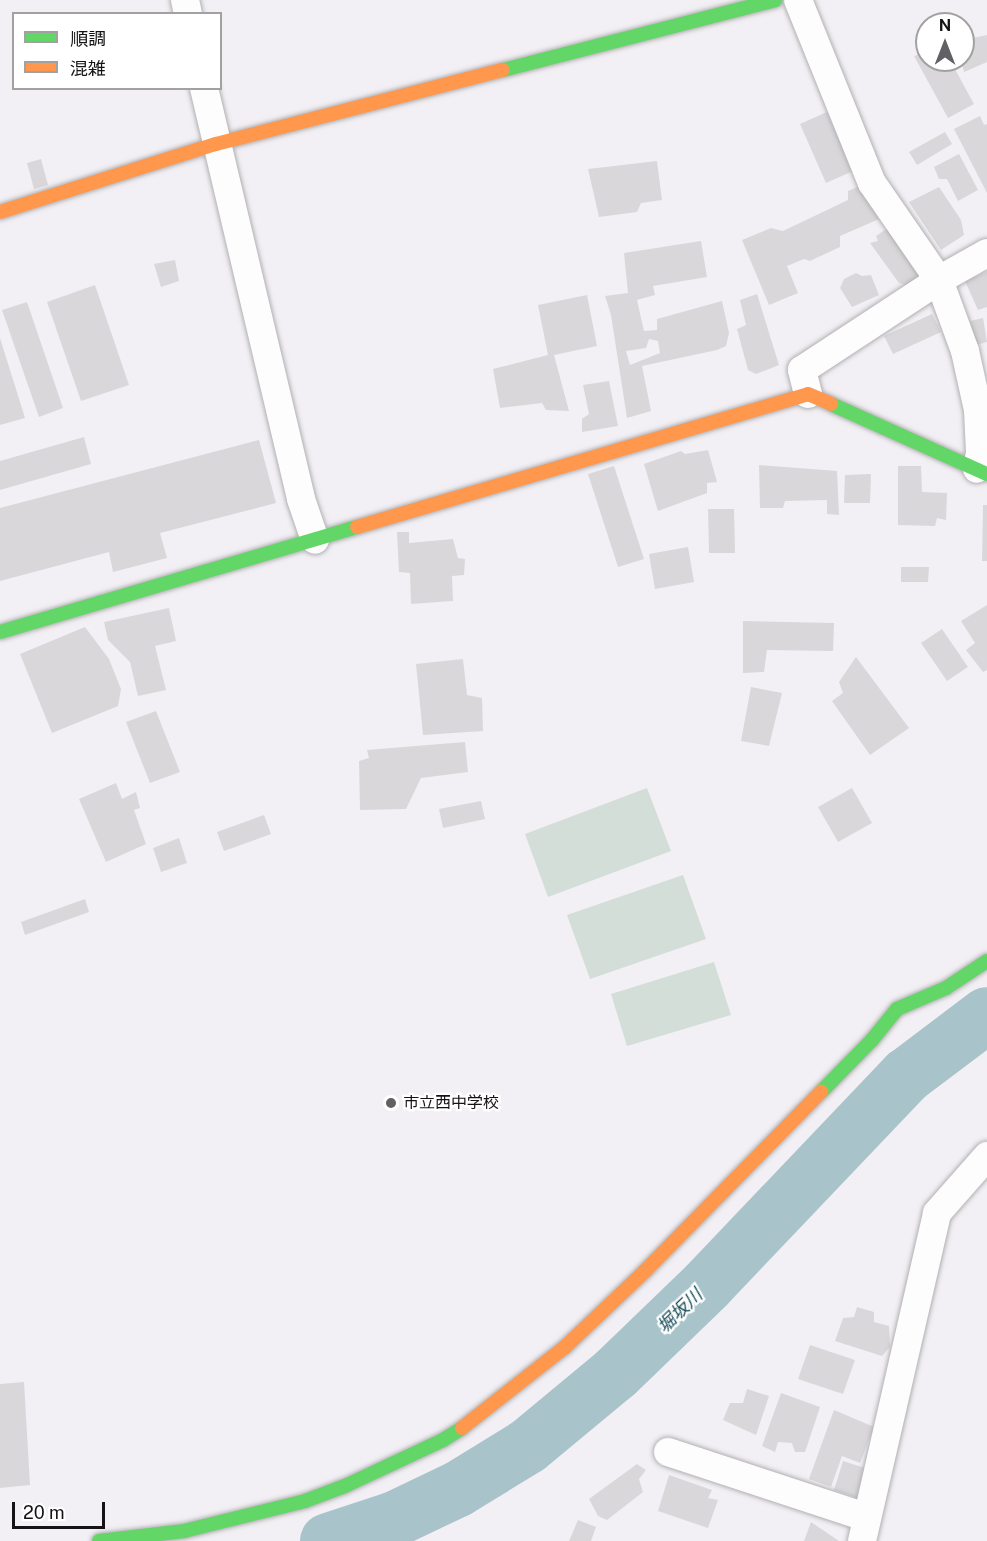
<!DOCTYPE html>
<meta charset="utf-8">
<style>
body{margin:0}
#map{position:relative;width:987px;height:1541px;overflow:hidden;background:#f2f0f4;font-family:"Public Sans","Noto Sans JP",sans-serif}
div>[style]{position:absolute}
.green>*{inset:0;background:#d2ded7}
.river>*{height:56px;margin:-28px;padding:0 28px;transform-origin:28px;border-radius:28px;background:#a9c3cb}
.building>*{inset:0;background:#d9d7da}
.roads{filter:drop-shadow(0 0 2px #b2b0b3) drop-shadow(0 0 2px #b2b0b3)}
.street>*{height:28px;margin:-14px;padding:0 14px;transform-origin:14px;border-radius:14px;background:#fdfdfd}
.fast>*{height:14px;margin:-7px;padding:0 7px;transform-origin:7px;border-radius:7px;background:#63d668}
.slow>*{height:14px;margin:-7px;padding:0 7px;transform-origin:7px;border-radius:7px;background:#ff974d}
.dots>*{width:16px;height:16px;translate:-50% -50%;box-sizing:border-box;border:3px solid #fff;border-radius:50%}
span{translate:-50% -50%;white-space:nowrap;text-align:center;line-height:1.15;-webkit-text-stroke:4.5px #fff;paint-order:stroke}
.poi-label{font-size:16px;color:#151316}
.left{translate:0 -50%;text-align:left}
.water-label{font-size:18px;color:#164c58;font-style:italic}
.legend{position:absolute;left:12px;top:12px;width:210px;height:78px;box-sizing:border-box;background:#fff;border:2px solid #a1a1a2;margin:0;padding:8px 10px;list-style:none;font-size:18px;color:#151316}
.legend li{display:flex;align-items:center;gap:12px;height:30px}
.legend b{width:30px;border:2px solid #a1a1a2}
.north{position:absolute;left:915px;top:12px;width:60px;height:60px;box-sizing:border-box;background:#fff;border:2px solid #a1a1a2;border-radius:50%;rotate:0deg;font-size:16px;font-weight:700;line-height:24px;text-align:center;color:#151316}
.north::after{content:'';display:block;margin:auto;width:21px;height:27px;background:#626064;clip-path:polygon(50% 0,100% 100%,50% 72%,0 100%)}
.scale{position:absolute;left:12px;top:1502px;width:93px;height:27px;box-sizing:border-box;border:3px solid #151316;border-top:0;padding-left:8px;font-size:18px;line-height:21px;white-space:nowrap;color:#151316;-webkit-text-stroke:4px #fff;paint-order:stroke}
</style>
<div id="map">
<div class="green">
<div style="clip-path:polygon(647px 788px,671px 851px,548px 897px,525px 834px)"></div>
<div style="clip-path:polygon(683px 875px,706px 939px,590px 979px,567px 915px)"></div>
<div style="clip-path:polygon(714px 962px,731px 1015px,627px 1046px,611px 994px)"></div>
</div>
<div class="river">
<div style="left:328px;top:1541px;width:71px;rotate:-18.2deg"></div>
<div style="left:395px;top:1519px;width:70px;rotate:-25.5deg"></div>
<div style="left:458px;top:1489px;width:82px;rotate:-31.6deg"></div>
<div style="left:528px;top:1446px;width:114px;rotate:-39.7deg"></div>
<div style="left:616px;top:1373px;width:127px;rotate:-44deg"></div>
<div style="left:707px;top:1285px;width:289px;rotate:-46.4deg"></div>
<div style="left:906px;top:1076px;width:101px;rotate:-37deg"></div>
</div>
<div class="building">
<div style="clip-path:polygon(987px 35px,987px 62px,964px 72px,961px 60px,963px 40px)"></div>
<div style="clip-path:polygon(927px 52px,927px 60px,950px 60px,974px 104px,948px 118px,914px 56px)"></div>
<div style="clip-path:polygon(827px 112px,853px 171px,826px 183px,800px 124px)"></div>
<div style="clip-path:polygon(980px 116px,984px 125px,987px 124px,987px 193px,954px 129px)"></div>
<div style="clip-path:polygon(945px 132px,952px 144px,917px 165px,909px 152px)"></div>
<div style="clip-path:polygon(959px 154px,978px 190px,958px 201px,947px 179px,939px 179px,934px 167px)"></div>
<div style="clip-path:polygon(41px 159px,48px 185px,34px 189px,27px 163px)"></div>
<div style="clip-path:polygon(657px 161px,662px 200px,641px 203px,637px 212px,599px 217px,588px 169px)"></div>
<div style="clip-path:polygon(862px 185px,879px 219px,840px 236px,840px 247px,810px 261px,804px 259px,787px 266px,798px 293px,769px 305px,742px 240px,771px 228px,783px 231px,848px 200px,848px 191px)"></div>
<div style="clip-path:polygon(939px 187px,961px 220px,964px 235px,941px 250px,909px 202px)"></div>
<div style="clip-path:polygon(891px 226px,926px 275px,911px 286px,899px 283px,870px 243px,878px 241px,876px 236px)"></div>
<div style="clip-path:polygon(evenodd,701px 241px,707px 277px,653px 286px,655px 295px,637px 300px,644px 331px,657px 330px,657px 319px,722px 301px,729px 333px,726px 346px,717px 350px,642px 366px,651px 411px,627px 418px,611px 315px,605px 296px,628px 293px,624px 253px,701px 241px,649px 339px,658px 341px,660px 353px,630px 365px,626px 351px,646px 348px,649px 339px)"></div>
<div style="clip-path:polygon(175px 260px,179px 281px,161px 287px,154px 264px)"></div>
<div style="clip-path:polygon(987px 272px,987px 307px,978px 310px,965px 281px)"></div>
<div style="clip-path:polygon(856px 273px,862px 276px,871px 275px,879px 295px,852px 307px,840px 288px,844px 279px)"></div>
<div style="clip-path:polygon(95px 285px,129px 385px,81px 401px,47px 302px)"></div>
<div style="clip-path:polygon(757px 294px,779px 365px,756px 374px,748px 370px,737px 329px,746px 325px,740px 300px)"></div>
<div style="clip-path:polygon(587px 295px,597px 346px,554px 355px,569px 411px,546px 410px,542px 403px,500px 408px,493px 369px,548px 355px,538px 305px)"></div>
<div style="clip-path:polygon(27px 302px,63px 408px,39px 417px,2px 310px)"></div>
<div style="clip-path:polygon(932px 314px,941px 332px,893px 354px,884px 336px)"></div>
<div style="clip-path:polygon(983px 318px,987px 342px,976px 345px,970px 321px)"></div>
<div style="clip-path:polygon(0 338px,25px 418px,0 425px)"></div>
<div style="clip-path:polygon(609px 381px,618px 426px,582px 432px,582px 419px,589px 414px,583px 385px)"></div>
<div style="clip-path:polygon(84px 437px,91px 464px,0 490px,0 461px)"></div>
<div style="clip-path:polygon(259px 440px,276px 503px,160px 533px,167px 558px,113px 572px,109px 552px,0 581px,0 508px)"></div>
<div style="clip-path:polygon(708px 450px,717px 482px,707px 483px,707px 493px,658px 511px,644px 464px,681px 451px,685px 454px)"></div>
<div style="clip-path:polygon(759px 465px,837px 471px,839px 515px,827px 514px,827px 500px,785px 501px,783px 508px,760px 508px)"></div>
<div style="clip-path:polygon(614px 466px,644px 559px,618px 567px,588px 474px)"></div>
<div style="clip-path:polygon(898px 466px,921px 466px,922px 492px,947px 493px,946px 520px,937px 518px,935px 526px,898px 525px)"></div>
<div style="clip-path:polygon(871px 474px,870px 503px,844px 503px,845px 475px)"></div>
<div style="clip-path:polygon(983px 505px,987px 505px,987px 561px,982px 561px)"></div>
<div style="clip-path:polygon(708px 509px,734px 509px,735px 553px,709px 553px)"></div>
<div style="clip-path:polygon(397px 532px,409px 532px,409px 543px,453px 539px,458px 558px,465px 559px,464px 575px,452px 576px,453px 601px,411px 604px,410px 573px,399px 572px)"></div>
<div style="clip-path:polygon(688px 547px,694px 582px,655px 589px,649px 554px)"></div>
<div style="clip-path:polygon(901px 567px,929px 567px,928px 582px,901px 582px)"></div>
<div style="clip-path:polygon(987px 605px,987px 670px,983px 672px,966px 650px,975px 643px,961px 621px)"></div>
<div style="clip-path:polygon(169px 608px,176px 641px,155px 646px,166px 690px,138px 696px,130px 662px,108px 640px,104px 622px)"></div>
<div style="clip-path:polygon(743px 621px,834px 623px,833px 651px,767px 650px,764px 672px,743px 673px)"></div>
<div style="clip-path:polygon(85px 627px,109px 659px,121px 689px,118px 706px,52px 733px,20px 654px)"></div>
<div style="clip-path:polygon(942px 629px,968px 667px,947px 681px,921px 643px)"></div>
<div style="clip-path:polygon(856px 657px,909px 728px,870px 755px,832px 701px,843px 693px,839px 682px)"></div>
<div style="clip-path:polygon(463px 659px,467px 695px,482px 698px,483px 731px,423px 735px,416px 664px)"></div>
<div style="clip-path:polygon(751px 687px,782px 693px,769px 746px,741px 741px)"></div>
<div style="clip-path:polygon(156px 711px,180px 772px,150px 783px,126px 722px)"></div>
<div style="clip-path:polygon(465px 742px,468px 772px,421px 778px,406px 809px,360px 810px,359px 761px,369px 758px,367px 750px)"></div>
<div style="clip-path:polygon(116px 783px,122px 799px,136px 792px,140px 808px,134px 810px,146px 844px,106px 862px,79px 799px)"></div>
<div style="clip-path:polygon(852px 788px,872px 823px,838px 842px,818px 807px)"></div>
<div style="clip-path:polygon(481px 801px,485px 819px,443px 828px,439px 809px)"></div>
<div style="clip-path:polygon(264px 815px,271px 834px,224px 851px,217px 832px)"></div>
<div style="clip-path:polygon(179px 838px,187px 863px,161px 872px,153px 848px)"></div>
<div style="clip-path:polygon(85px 899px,89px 912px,25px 935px,21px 922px)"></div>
<div style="clip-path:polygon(857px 1307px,874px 1312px,874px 1322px,889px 1326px,890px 1347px,882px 1356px,835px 1341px,843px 1318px,854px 1317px)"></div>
<div style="clip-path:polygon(810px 1345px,855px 1360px,843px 1394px,798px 1379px)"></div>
<div style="clip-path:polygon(24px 1382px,30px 1485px,0 1488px,0 1384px)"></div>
<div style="clip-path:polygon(747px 1389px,769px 1396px,756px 1435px,723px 1420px,730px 1403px,743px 1403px)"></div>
<div style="clip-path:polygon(781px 1393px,820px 1407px,805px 1452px,795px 1452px,792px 1443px,778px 1442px,775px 1452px,762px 1446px)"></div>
<div style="clip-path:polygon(834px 1410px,874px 1427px,860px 1463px,842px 1456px,831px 1487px,809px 1479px)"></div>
<div style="clip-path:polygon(843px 1461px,868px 1469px,858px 1498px,834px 1490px)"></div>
<div style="clip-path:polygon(637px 1464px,646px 1470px,639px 1479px,643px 1492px,607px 1520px,598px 1516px,589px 1499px)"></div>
<div style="clip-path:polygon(669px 1475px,712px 1490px,708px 1498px,718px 1500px,708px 1528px,658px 1511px)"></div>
<div style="clip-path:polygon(578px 1520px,596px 1527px,591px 1541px,569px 1541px)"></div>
<div style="clip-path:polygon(811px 1522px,839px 1541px,804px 1541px)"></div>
</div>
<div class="roads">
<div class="street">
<div style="left:185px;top:0;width:14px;rotate:78deg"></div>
<div style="left:798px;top:0;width:197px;rotate:68deg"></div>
<div style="left:872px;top:183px;width:118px;rotate:55.4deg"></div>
<div style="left:939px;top:280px;width:76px;rotate:69.9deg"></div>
<div style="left:965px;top:351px;width:60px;rotate:77.6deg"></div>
<div style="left:978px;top:410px;width:43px;rotate:87.3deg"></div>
<div style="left:980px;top:453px;width:16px;rotate:101deg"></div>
<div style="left:204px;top:88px;width:422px;rotate:76.7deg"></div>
<div style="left:301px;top:499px;width:43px;rotate:71.1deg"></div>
<div style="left:808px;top:394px;width:25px;rotate:-104deg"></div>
<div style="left:802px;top:370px;width:164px;rotate:-33.3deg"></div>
<div style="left:939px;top:280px;width:55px;rotate:-29.4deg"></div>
<div style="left:668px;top:1452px;width:208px;rotate:18.2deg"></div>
<div style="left:862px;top:1541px;width:336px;rotate:-77.1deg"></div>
<div style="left:937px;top:1213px;width:76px;rotate:-48.7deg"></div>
</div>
<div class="fast">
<div style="left:503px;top:70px;width:281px;rotate:-14.4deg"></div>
<div style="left:831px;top:404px;width:171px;rotate:24.2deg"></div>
<div style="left:0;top:632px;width:372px;rotate:-16.4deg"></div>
<div style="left:821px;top:1092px;width:73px;rotate:-45.6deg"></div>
<div style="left:872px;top:1040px;width:40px;rotate:-51deg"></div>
<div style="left:897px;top:1009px;width:53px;rotate:-23.2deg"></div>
<div style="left:946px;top:988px;width:49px;rotate:-33.4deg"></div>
<div style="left:99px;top:1541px;width:86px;rotate:-6.7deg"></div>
<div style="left:184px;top:1531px;width:125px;rotate:-13.9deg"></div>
<div style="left:305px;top:1501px;width:43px;rotate:-20.6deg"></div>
<div style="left:345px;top:1486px;width:108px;rotate:-25.1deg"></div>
<div style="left:443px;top:1440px;width:22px;rotate:-32deg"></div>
</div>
<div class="slow">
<div style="left:0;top:212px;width:226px;rotate:-17.5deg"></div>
<div style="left:216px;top:144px;width:296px;rotate:-14.5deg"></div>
<div style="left:357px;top:527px;width:470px;rotate:-16.4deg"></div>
<div style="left:808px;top:394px;width:25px;rotate:23deg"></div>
<div style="left:462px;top:1428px;width:131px;rotate:-38.2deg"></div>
<div style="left:565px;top:1347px;width:112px;rotate:-43.5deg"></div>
<div style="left:646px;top:1270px;width:250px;rotate:-45.5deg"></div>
</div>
</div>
<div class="dots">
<div style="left:391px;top:1103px;background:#626064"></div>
</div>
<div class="poi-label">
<span class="left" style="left:403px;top:1103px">市立西中学校</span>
</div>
<div class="water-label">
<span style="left:680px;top:1311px;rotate:-44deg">堀坂川</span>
</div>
<ul class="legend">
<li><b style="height:8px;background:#63d668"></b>順調</li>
<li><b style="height:8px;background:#ff974d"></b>混雑</li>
</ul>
<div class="north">N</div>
<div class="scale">20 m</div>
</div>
